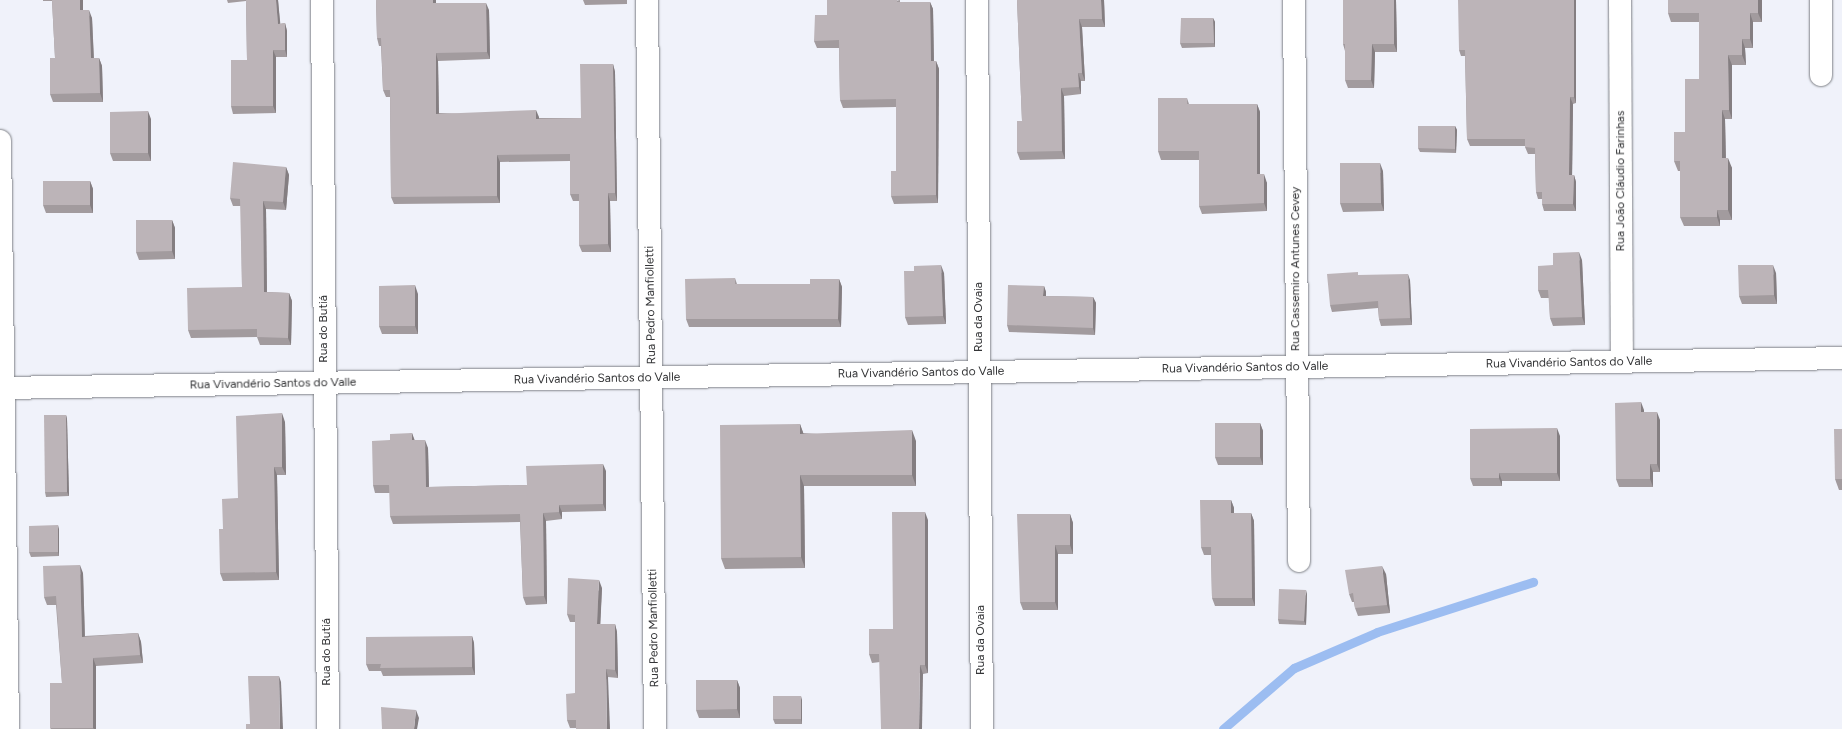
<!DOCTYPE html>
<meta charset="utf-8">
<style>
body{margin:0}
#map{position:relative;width:1842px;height:729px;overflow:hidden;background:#f0f2fa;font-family:Figtree,sans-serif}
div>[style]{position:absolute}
.stream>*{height:9px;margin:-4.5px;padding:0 4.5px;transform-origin:4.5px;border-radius:4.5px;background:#9cbdf1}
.roads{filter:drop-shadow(0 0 1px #7e8086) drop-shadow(0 0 1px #7e8086)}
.minor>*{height:22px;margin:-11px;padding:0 11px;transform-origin:11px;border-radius:11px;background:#fff}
.wall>*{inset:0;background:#a29b9e}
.shaded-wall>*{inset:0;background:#847e81}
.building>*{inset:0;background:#bcb4b8}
span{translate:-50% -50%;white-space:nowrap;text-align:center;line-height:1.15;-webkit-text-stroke:3px #fff;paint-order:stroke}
.street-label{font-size:12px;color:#343537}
</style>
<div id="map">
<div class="stream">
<div style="left:1223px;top:729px;width:94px;rotate:-40.7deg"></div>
<div style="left:1294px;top:668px;width:90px;rotate:-23.4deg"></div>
<div style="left:1377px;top:632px;width:164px;rotate:-17.8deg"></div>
</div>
<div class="roads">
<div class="minor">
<div style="left:322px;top:0;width:729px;rotate:89.53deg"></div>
<div style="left:647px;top:0;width:729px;rotate:89.37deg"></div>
<div style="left:977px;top:0;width:729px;rotate:89.61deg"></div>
<div style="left:1294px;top:0;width:561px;rotate:89.49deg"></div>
<div style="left:1620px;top:0;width:362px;rotate:89.7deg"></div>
<div style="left:1821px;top:75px;width:75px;rotate:-90deg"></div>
<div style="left:0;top:141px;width:588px;rotate:89.22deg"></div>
<div style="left:0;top:388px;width:1842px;rotate:-0.93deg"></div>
</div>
</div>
<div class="wall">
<div style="clip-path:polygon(43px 0,83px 0,83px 10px,92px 18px,94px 58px,99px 58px,102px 66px,103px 102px,53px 102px,50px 94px,55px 58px,52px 1px,43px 1px)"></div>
<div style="clip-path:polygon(227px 0,278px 0,280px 24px,285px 23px,287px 31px,287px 57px,276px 57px,276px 113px,233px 114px,231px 106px,247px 60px,246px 1px,228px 3px)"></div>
<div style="clip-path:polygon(376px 0,436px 0,436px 3px,489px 10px,490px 59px,438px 61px,439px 113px,539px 117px,539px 118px,581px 118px,613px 64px,615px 72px,617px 201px,610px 201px,611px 252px,582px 252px,579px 245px,579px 201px,573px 201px,570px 194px,570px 161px,500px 162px,500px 203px,394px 204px,391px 197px,390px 97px,386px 97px,383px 90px,381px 46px,379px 46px,377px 38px)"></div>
<div style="clip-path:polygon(583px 0,627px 0,627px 4px,585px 5px)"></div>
<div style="clip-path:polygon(900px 0,900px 2px,930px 2px,933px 9px,934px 61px,936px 61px,939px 69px,938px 203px,894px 204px,891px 196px,896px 171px,896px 107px,843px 108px,840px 100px,839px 48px,817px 48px,814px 41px,827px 15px)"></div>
<div style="clip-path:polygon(1017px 0,1104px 0,1105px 27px,1082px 27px,1085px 81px,1081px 81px,1081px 94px,1064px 96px,1065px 159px,1020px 160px,1017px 152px,1022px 121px)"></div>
<div style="clip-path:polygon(1396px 0,1397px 52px,1375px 52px,1374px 88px,1348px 88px,1345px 80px,1345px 51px,1343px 44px)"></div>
<div style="clip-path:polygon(1576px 0,1576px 103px,1573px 104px,1572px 175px,1574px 175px,1576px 182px,1576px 211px,1544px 211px,1542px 204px,1542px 199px,1538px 199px,1536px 192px,1535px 154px,1528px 154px,1525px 147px,1525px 146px,1470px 146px,1467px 139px,1465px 56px,1461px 56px,1459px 50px)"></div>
<div style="clip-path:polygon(1762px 0,1762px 22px,1753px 22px,1753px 48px,1745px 48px,1746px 65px,1732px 65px,1732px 119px,1725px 119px,1726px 158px,1732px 168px,1732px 220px,1720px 220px,1720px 226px,1684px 226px,1680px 217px,1680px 171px,1678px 171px,1674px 161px,1685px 132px,1699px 79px,1699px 22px,1671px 22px,1668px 13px)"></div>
<div style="clip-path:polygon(1213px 18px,1215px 22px,1215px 47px,1182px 48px,1180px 43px)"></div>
<div style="clip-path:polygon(1187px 98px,1189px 104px,1257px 104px,1260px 112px,1260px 174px,1267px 183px,1267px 211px,1202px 214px,1199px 206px,1199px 160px,1161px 160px,1158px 151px)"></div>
<div style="clip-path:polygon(151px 119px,151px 161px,113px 161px,110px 153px)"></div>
<div style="clip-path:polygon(1455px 126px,1457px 130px,1456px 153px,1420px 152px,1418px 148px)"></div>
<div style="clip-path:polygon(286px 167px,289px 175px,286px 210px,266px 209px,267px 292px,289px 293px,292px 301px,291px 345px,260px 345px,257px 337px,191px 338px,188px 330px,242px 287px,241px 206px,233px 206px,230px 198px)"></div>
<div style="clip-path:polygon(1383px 171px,1384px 211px,1343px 212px,1340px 203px)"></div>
<div style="clip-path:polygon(90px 181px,93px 189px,93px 213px,46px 213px,43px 205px)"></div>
<div style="clip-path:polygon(172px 220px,175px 228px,175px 259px,139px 260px,136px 252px)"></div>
<div style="clip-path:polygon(1582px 260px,1585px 325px,1553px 326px,1550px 318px,1549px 298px,1541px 298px,1538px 290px,1553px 265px)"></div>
<div style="clip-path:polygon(914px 271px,944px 273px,946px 324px,908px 325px,905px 317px)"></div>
<div style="clip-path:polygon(1776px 273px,1777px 304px,1742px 304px,1739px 296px)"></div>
<div style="clip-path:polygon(1359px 275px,1410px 280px,1412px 325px,1381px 326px,1379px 319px,1378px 308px,1332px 312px,1330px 305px)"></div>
<div style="clip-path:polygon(735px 278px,737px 284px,810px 284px,839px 279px,842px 287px,841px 327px,689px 327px,686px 319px)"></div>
<div style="clip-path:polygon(1044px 286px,1046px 292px,1046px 296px,1093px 297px,1096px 303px,1095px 335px,1009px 332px,1007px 325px)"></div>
<div style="clip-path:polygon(418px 294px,418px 334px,382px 334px,379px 326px)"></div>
<div style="clip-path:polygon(1644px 410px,1644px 412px,1660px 420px,1660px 472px,1653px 472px,1653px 487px,1619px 487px,1616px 479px)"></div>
<div style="clip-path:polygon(66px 415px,67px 419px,69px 496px,46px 497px,45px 492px)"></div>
<div style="clip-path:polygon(285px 422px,286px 475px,277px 475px,279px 580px,223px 581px,220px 573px,238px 498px)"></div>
<div style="clip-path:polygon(1260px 423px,1263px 431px,1263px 465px,1218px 465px,1215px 457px)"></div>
<div style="clip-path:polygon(800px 424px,803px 433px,916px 441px,916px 486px,804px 486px,805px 568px,725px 569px,721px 558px)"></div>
<div style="clip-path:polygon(1842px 429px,1842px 490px,1839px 490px,1835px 479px)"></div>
<div style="clip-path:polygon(412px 433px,414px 440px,428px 448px,429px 487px,527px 485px,606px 471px,606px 511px,562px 512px,562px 519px,546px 521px,547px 604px,526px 605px,523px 597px,520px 522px,393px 524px,390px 516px,390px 493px,375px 493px,373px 485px,390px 440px)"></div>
<div style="clip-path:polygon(1560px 436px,1560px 481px,1502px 481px,1502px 486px,1473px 486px,1470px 478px)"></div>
<div style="clip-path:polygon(1231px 500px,1234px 508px,1234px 513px,1251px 513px,1254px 521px,1255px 606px,1215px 606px,1212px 598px,1211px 555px,1204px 555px,1201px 547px)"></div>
<div style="clip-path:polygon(1070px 514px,1073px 523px,1073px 554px,1058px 554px,1058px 610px,1023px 610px,1020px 602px)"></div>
<div style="clip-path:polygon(928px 520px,928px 673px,923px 674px,880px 662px,872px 663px,869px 654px,893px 629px)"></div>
<div style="clip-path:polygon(59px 529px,59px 556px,31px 557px,29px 552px)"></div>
<div style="clip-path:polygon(83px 573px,85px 636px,138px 633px,141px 642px,143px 663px,96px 666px,96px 729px,51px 729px,50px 728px,62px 683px,56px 605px,47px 605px,44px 597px)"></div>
<div style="clip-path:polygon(1386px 574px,1390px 613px,1358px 616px,1355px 608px,1354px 602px,1352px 602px,1349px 594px)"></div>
<div style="clip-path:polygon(602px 588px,600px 624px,615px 624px,617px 632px,618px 678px,608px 677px,576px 728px,570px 728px,567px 720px,575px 693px,575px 622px,570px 622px,567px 614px)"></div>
<div style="clip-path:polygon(1307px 594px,1306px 625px,1279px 624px,1278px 619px)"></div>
<div style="clip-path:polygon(472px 636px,474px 643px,475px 675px,383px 676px,381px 671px,369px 671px,366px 664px)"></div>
<div style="clip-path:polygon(737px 680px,740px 688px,740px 718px,699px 718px,696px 710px)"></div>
<div style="clip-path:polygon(802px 700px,802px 724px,775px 724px,773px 719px)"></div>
</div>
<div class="shaded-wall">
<div style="clip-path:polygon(80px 0,83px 0,83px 19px,80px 10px)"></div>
<div style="clip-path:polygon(276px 0,278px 0,281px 31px,278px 24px)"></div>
<div style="clip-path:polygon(433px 0,436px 0,436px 11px,433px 3px)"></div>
<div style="clip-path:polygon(1101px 0,1104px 0,1105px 27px,1102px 19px)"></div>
<div style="clip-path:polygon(1394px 0,1396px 0,1397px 52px,1394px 44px)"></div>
<div style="clip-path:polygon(1574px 0,1576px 0,1576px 103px,1574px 97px)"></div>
<div style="clip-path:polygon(1758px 0,1762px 0,1762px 22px,1758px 13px)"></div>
<div style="clip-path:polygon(930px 2px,933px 9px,934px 69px,931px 61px)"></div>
<div style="clip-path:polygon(486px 3px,489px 10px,490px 59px,487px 52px)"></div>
<div style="clip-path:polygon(89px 10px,92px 18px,94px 66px,91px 58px)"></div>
<div style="clip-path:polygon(1750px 13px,1753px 22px,1753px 48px,1750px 39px)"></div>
<div style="clip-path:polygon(1213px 18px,1215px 22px,1215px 47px,1214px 43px)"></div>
<div style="clip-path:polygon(1079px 19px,1082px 27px,1085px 81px,1082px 73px)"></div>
<div style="clip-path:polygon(285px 23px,287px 31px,287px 57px,285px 50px)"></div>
<div style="clip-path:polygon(1742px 39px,1745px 48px,1746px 65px,1742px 55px)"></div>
<div style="clip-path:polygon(1372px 44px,1375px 52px,1374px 88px,1371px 80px)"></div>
<div style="clip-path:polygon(273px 50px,276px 57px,276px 113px,273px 106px)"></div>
<div style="clip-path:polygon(436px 53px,438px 61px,439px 121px,436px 114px)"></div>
<div style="clip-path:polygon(1728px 55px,1732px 65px,1732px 119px,1729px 110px)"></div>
<div style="clip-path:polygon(99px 58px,102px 66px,103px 102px,100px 93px)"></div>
<div style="clip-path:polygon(936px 61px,939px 69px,938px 203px,936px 195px)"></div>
<div style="clip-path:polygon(613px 64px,615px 72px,617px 201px,615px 193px)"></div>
<div style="clip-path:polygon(1078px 73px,1081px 81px,1081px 94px,1079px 87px)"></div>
<div style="clip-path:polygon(1061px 88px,1064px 96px,1065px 159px,1062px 151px)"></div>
<div style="clip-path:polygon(1570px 97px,1573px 104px,1572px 182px,1569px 175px)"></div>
<div style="clip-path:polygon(1257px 104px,1260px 112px,1260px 183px,1257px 174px)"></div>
<div style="clip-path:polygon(536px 110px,539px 117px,539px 126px,536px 119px)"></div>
<div style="clip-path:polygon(1722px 110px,1725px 119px,1726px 168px,1722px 158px)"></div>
<div style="clip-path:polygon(148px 111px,151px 119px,151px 161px,148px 153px)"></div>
<div style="clip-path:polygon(1455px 126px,1457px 130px,1456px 153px,1455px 149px)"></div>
<div style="clip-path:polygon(497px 155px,500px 162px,500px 203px,497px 196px)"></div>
<div style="clip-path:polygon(1728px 158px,1732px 168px,1732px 220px,1728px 210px)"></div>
<div style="clip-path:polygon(1380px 163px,1383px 171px,1384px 211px,1381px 203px)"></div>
<div style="clip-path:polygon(286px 167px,289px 175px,286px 210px,283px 202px)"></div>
<div style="clip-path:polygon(1264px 174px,1267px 183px,1267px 211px,1264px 203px)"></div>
<div style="clip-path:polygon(1574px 175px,1576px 182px,1576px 211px,1573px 204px)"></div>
<div style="clip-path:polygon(90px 181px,93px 189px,93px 213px,90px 205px)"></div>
<div style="clip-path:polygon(608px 193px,610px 201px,611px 252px,608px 244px)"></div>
<div style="clip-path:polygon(263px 201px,266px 209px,267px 300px,264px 292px)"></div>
<div style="clip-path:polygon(1717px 210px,1720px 220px,1720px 226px,1717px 217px)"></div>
<div style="clip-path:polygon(172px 220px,175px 228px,175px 259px,172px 251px)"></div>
<div style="clip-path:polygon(1579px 252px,1582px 260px,1585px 325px,1582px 317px)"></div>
<div style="clip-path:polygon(941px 265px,944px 273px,946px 324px,943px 316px)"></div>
<div style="clip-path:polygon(1773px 265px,1776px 273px,1777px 304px,1774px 295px)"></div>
<div style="clip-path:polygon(1408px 274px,1410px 280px,1412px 325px,1410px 318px)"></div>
<div style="clip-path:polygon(839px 279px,842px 287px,841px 327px,838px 319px)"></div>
<div style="clip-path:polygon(415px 285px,418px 294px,418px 334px,415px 326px)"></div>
<div style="clip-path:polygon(1044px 286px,1046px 292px,1046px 302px,1043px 296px)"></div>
<div style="clip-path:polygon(289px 293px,292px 301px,291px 345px,288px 338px)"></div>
<div style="clip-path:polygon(1093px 297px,1096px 303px,1095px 335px,1093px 328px)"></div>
<div style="clip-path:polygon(1641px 402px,1644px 410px,1644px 420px,1641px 412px)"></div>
<div style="clip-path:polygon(1657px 412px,1660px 420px,1660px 472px,1657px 464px)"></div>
<div style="clip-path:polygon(282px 413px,285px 422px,286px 475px,282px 467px)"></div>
<div style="clip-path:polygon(66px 415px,67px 419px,69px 496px,67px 492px)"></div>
<div style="clip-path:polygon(1260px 423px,1263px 431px,1263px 465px,1260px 457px)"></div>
<div style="clip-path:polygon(800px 424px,804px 435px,800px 434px)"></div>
<div style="clip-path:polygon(1557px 428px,1560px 436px,1560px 481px,1557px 473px)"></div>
<div style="clip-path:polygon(912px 430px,916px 441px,916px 486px,912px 475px)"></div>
<div style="clip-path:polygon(412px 433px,415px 441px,412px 440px)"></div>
<div style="clip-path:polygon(425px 440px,428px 448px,429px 494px,426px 487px)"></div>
<div style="clip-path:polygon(603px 464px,606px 471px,606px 511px,603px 504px)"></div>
<div style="clip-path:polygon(1650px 464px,1653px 472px,1653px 487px,1650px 479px)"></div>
<div style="clip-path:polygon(274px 467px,277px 475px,279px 580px,276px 572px)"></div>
<div style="clip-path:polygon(1499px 473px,1502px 481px,1502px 486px,1499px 478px)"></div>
<div style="clip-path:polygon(800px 475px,804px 486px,805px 568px,801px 557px)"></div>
<div style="clip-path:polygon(1231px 500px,1234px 508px,1234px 521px,1231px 513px)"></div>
<div style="clip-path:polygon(559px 505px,562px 512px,562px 519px,559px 512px)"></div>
<div style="clip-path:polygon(925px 512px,928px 520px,928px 673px,925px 665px)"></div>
<div style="clip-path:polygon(543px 513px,546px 521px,547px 604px,544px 596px)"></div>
<div style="clip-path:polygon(1251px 513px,1254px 521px,1255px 606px,1252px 598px)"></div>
<div style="clip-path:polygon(1070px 514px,1073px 523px,1073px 554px,1070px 545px)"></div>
<div style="clip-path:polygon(58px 525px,59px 529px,59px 556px,58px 552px)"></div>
<div style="clip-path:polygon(1055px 545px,1058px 554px,1058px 610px,1055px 602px)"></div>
<div style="clip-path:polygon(80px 565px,83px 573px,85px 645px,82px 637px)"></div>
<div style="clip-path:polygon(1382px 566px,1386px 574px,1390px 613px,1387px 605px)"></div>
<div style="clip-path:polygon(599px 580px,602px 588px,600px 632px,597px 624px)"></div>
<div style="clip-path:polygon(1306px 590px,1307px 594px,1306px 625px,1304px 621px)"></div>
<div style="clip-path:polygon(615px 624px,617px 632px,618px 678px,615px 670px)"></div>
<div style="clip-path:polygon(138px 633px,141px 642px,143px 663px,140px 655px)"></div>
<div style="clip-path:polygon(472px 636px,474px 643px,475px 675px,472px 667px)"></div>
<div style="clip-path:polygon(93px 658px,96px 666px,96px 729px,94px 729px,93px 728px)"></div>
<div style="clip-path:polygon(920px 665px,923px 674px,922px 729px,919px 729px)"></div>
<div style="clip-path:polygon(606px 669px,608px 677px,610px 729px,607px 729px)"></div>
<div style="clip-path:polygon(279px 676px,281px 682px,283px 729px,280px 729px)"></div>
<div style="clip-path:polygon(737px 680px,740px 688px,740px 718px,737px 709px)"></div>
<div style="clip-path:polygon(801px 696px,802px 700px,802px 724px,801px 719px)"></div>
<div style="clip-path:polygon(416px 710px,419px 718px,417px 729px,414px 729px)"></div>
</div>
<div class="building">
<div style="clip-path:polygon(52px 0,80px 0,80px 10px,89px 10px,91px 58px,99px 58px,100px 93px,50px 94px,50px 58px,55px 58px)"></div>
<div style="clip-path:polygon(246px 0,276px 0,278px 24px,285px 23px,285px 50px,273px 50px,273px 106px,231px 106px,231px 60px,247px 60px)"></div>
<div style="clip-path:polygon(376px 0,433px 0,433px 3px,486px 3px,487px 52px,436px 53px,436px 114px,536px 110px,536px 119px,581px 118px,580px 64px,613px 64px,615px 193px,608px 193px,608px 244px,579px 245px,579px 194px,570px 194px,570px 154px,497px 155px,497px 196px,391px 197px,390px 90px,383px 90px,381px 38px,377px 38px)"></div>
<div style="clip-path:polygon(827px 0,897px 0,897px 2px,930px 2px,931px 61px,936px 61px,936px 195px,891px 196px,891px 171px,896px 171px,896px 99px,840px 100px,839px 40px,814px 41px,815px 15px,827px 15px)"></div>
<div style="clip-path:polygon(1017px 0,1101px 0,1102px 19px,1079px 19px,1082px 73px,1078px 73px,1079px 87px,1061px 88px,1062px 151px,1017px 152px,1017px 121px,1022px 121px)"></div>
<div style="clip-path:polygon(1343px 0,1394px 0,1394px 44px,1372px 44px,1371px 80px,1345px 80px,1345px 44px,1343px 44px)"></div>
<div style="clip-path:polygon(1458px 0,1574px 0,1574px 97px,1570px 97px,1569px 175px,1574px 175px,1573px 204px,1542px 204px,1542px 192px,1536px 192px,1535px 148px,1525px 147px,1525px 139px,1467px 139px,1465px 50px,1459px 50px)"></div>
<div style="clip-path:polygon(1668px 0,1758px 0,1758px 13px,1750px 13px,1750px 39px,1742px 39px,1742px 55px,1728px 55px,1729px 110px,1722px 110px,1722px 158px,1728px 158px,1728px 210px,1717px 210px,1717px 217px,1680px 217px,1680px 161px,1674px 161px,1674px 132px,1685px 132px,1685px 79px,1699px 79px,1699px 13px,1668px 13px)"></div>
<div style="clip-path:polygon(1181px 18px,1213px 18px,1214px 43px,1180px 43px)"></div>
<div style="clip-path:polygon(1158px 98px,1187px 98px,1187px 104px,1257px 104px,1257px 174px,1264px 174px,1264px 203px,1199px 206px,1199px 151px,1158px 151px)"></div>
<div style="clip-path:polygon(148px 111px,148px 153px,110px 153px,110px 112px)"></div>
<div style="clip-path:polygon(1418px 126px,1455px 126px,1455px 149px,1418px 148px)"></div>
<div style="clip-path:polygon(233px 162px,286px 167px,283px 202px,263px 201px,264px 292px,289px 293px,288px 338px,257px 337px,257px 329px,188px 330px,187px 288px,242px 287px,240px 199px,230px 198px)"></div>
<div style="clip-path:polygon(1340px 163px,1380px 163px,1381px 203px,1340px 203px)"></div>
<div style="clip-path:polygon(43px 181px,90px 181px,90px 205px,43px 205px)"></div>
<div style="clip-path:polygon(136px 220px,172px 220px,172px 251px,136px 252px)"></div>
<div style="clip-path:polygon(1579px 252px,1582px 317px,1550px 318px,1548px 290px,1538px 290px,1538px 266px,1553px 265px,1553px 253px)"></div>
<div style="clip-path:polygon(941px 265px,943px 316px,905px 317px,904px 271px,914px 271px,914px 266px)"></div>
<div style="clip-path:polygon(1738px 265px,1773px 265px,1774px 295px,1739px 296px)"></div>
<div style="clip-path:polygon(1358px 272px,1358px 275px,1408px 274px,1410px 318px,1379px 319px,1378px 301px,1330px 305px,1327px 274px)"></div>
<div style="clip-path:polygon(735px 278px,735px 284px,810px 284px,810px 279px,839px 279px,838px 319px,686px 319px,685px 279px)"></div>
<div style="clip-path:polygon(415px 285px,415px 326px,379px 326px,379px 286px)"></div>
<div style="clip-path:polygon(1008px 285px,1044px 286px,1043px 296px,1093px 297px,1093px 328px,1007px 325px)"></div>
<div style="clip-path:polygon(1641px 402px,1641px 412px,1657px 412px,1657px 464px,1650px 464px,1650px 479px,1616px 479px,1615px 403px)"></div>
<div style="clip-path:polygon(282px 413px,282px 467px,274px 467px,276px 572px,220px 573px,219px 529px,223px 529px,222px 499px,238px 498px,236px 416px)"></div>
<div style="clip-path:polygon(44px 415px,66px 415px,67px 492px,45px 492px)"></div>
<div style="clip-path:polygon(1215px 423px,1260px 423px,1260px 457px,1215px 457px)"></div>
<div style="clip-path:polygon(800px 424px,800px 434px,912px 430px,912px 475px,800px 475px,801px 557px,721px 558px,720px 425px)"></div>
<div style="clip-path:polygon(1557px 428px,1557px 473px,1499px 473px,1499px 478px,1470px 478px,1470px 429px)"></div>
<div style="clip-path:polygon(1834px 429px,1842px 429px,1842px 479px,1835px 479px)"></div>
<div style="clip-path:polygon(412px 433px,412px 440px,425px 440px,426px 487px,527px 485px,526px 466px,603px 464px,603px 504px,559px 505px,559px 512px,543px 513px,544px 596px,523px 597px,520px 514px,390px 516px,389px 485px,373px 485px,372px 441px,390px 440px,390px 434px)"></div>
<div style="clip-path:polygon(1200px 500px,1231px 500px,1231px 513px,1251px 513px,1252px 598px,1212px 598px,1211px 547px,1201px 547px)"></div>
<div style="clip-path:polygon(892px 512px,925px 512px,925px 665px,920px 665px,919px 729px,881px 729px,879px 654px,869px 654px,869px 629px,893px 629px)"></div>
<div style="clip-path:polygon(1017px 514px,1070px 514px,1070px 545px,1055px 545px,1055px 602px,1020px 602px)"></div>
<div style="clip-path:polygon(58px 525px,58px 552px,29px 552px,29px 526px)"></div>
<div style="clip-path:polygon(80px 565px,82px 637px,138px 633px,140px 655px,93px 658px,93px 728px,50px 728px,50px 683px,62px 683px,56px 596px,44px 597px,43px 566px)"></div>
<div style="clip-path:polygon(1382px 566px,1387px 605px,1355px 608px,1353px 593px,1349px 594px,1345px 570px)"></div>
<div style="clip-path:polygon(568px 578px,599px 580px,597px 624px,615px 624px,615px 670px,606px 669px,607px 729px,576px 729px,576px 720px,567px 720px,566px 694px,575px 693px,575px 615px,567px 614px)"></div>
<div style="clip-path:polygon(1279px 589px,1306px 590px,1304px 621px,1278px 619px)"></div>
<div style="clip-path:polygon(472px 636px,472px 667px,380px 668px,381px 664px,366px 664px,366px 637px)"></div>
<div style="clip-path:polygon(248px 676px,279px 676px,280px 729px,246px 729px,246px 724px,250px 724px)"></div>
<div style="clip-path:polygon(696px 680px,737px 680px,737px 709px,696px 710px)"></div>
<div style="clip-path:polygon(773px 696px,801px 696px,801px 719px,773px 719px)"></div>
<div style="clip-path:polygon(381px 707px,416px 710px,414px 729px,382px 729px)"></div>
</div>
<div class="street-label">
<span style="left:1621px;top:181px;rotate:-90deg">Rua João Cláudio Farinhas</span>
<span style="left:1296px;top:269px;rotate:-90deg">Rua Cassemiro Antunes Cevey</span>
<span style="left:651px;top:305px;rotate:-91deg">Rua Pedro Manfiolletti</span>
<span style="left:979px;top:317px;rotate:-90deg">Rua da Ovaia</span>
<span style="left:324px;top:329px;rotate:-90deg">Rua do Butiá</span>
<span style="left:1569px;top:363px;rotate:-1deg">Rua Vivandério Santos do Valle</span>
<span style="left:1245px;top:368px;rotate:-1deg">Rua Vivandério Santos do Valle</span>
<span style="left:921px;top:373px;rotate:-1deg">Rua Vivandério Santos do Valle</span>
<span style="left:597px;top:379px;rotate:-1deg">Rua Vivandério Santos do Valle</span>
<span style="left:273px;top:384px;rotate:-1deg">Rua Vivandério Santos do Valle</span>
<span style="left:654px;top:628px;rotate:-91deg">Rua Pedro Manfiolletti</span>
<span style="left:981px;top:640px;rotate:-90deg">Rua da Ovaia</span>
<span style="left:327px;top:652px;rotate:-90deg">Rua do Butiá</span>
</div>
</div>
